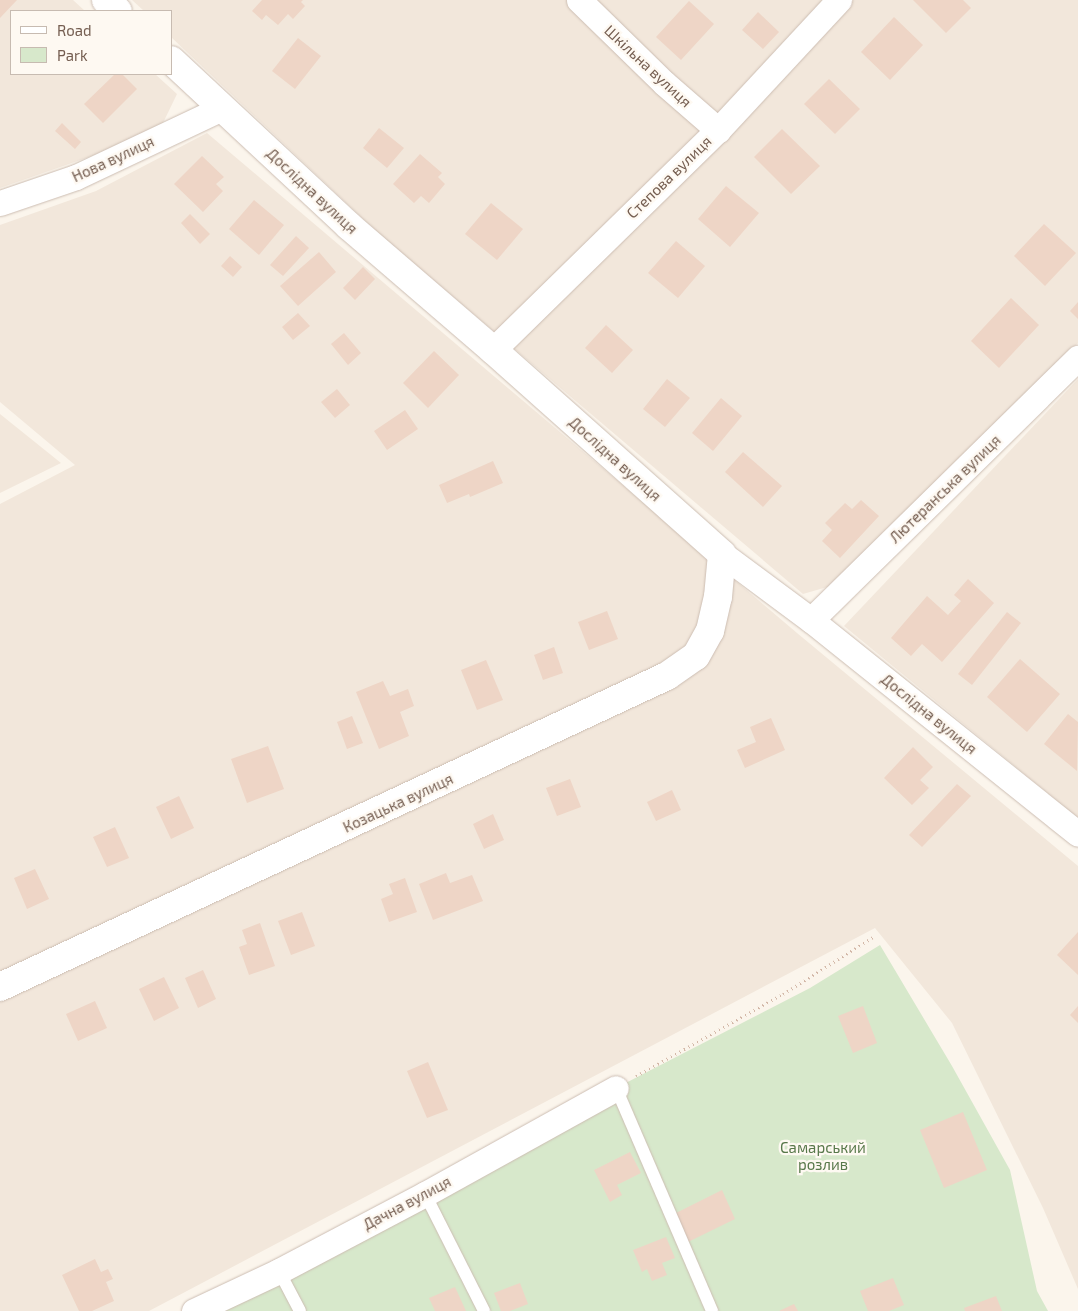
<!DOCTYPE html>
<meta charset="utf-8">
<style>
body{margin:0}
#map{position:relative;width:1078px;height:1311px;overflow:hidden;background:#fbf5ec;font-family:"Exo 2",sans-serif}
div>[style]{position:absolute}
.residential>*{inset:0;background:#f2e7db}
.green>*{inset:0;background:#d7e8cb}
.building>*{inset:0;background:#eed5c6}
.path>*{height:3px;margin-top:-1.5px;transform-origin:0;background:repeating-linear-gradient(90deg,#d3b8a8 0 1px,transparent 0 5px)}
.roads{filter:drop-shadow(0 0 1px #ccbdb2) drop-shadow(0 0 1px #ccbdb2)}
.lane>*{height:12px;margin:-6px;padding:0 6px;transform-origin:6px;border-radius:6px;background:#fff}
.street>*{height:25px;margin:-12.5px;padding:0 12.5px;transform-origin:12.5px;border-radius:12.5px;background:#fff}
.secondary>*{height:28px;margin:-14px;padding:0 14px;transform-origin:14px;border-radius:14px;background:#fff}
span{translate:-50% -50%;white-space:nowrap;text-align:center;line-height:1.15;-webkit-text-stroke:4.5px #fef9f2;paint-order:stroke}
.street-label{font-size:15px;color:#745d50}
.park-label{font-size:15px;color:#58784a}
.legend{position:absolute;left:10px;top:10px;width:162px;height:65px;box-sizing:border-box;background:#fef9f2;border:1px solid #c7bbb1;margin:0;padding:6px 9px;list-style:none;font-size:15px;color:#745d50}
.legend li{display:flex;align-items:center;gap:10px;height:25px}
.legend b{width:25px;border:1px solid #c7bbb1}
</style>
<div id="map">
<div class="residential">
<div style="clip-path:polygon(0 0,73px 0,85px 11px,11px 11px,11px 74px,155px 74px,177px 94px,162px 125px,112px 149px,0 188px)"></div>
<div style="clip-path:polygon(132px 0,1078px 0,1078px 343px,834px 585px,803px 594px,378px 233px,171px 37px,171px 11px,144px 11px)"></div>
<div style="clip-path:polygon(207px 133px,797px 633px,1078px 866px,1078px 1289px,1043px 1208px,952px 1023px,875px 928px,149px 1311px,0 1311px,0 504px,75px 465px,0 402px,0 225px,96px 191px)"></div>
<div style="clip-path:polygon(1078px 379px,1078px 818px,844px 626px)"></div>
<div style="clip-path:polygon(0 414px,61px 463px,0 493px)"></div>
</div>
<div class="green">
<div style="clip-path:polygon(880px 945px,952px 1066px,1010px 1170px,1037px 1291px,1048px 1311px,205px 1311px,616px 1088px,810px 988px)"></div>
</div>
<div class="building">
<div style="clip-path:polygon(0 0,17px 0,0 18px)"></div>
<div style="clip-path:polygon(262px 0,303px 0,301px 2px,305px 6px,293px 19px,288px 14px,278px 25px,266px 15px,262px 20px,252px 11px)"></div>
<div style="clip-path:polygon(913px 0,963px 0,971px 8px,946px 33px)"></div>
<div style="clip-path:polygon(689px 1px,714px 24px,681px 60px,656px 37px)"></div>
<div style="clip-path:polygon(758px 12px,779px 32px,763px 49px,742px 30px)"></div>
<div style="clip-path:polygon(894px 17px,923px 45px,890px 80px,861px 52px)"></div>
<div style="clip-path:polygon(298px 38px,321px 56px,295px 89px,272px 71px)"></div>
<div style="clip-path:polygon(115px 74px,122px 74px,137px 89px,103px 123px,84px 104px)"></div>
<div style="clip-path:polygon(829px 79px,860px 109px,835px 134px,804px 104px)"></div>
<div style="clip-path:polygon(62px 123px,81px 142px,75px 149px,55px 131px)"></div>
<div style="clip-path:polygon(379px 128px,404px 148px,387px 168px,363px 148px)"></div>
<div style="clip-path:polygon(782px 129px,820px 166px,791px 194px,754px 157px)"></div>
<div style="clip-path:polygon(420px 154px,442px 173px,438px 177px,445px 184px,429px 203px,421px 196px,414px 203px,393px 184px)"></div>
<div style="clip-path:polygon(202px 156px,224px 177px,216px 184px,223px 191px,203px 212px,174px 184px)"></div>
<div style="clip-path:polygon(726px 186px,759px 213px,730px 247px,698px 219px)"></div>
<div style="clip-path:polygon(254px 200px,284px 225px,259px 255px,229px 229px)"></div>
<div style="clip-path:polygon(491px 203px,523px 229px,497px 260px,465px 234px)"></div>
<div style="clip-path:polygon(190px 214px,210px 234px,200px 244px,181px 223px)"></div>
<div style="clip-path:polygon(1044px 224px,1076px 253px,1045px 286px,1014px 256px)"></div>
<div style="clip-path:polygon(296px 236px,309px 248px,283px 276px,270px 265px)"></div>
<div style="clip-path:polygon(676px 241px,705px 266px,678px 298px,648px 273px)"></div>
<div style="clip-path:polygon(319px 252px,336px 272px,298px 306px,280px 286px)"></div>
<div style="clip-path:polygon(230px 256px,242px 267px,233px 277px,221px 266px)"></div>
<div style="clip-path:polygon(363px 267px,375px 279px,355px 300px,343px 288px)"></div>
<div style="clip-path:polygon(1011px 298px,1039px 325px,999px 368px,971px 341px)"></div>
<div style="clip-path:polygon(1078px 302px,1078px 319px,1070px 311px)"></div>
<div style="clip-path:polygon(298px 313px,310px 326px,293px 340px,282px 327px)"></div>
<div style="clip-path:polygon(606px 325px,633px 350px,612px 373px,585px 348px)"></div>
<div style="clip-path:polygon(344px 333px,361px 353px,348px 365px,331px 344px)"></div>
<div style="clip-path:polygon(434px 351px,459px 375px,428px 408px,403px 383px)"></div>
<div style="clip-path:polygon(667px 379px,690px 398px,665px 427px,643px 409px)"></div>
<div style="clip-path:polygon(337px 389px,350px 405px,335px 418px,321px 402px)"></div>
<div style="clip-path:polygon(721px 398px,742px 416px,713px 451px,692px 433px)"></div>
<div style="clip-path:polygon(405px 410px,418px 429px,387px 450px,374px 431px)"></div>
<div style="clip-path:polygon(743px 452px,782px 486px,763px 507px,725px 472px)"></div>
<div style="clip-path:polygon(493px 461px,503px 483px,470px 497px,469px 494px,447px 503px,439px 485px)"></div>
<div style="clip-path:polygon(861px 500px,879px 516px,840px 558px,822px 541px,832px 530px,825px 523px,845px 503px,852px 509px)"></div>
<div style="clip-path:polygon(968px 579px,994px 603px,942px 662px,922px 644px,911px 656px,891px 638px,927px 596px,948px 615px,961px 601px,954px 595px)"></div>
<div style="clip-path:polygon(607px 611px,618px 639px,589px 650px,578px 622px)"></div>
<div style="clip-path:polygon(1007px 612px,1021px 623px,972px 685px,958px 674px)"></div>
<div style="clip-path:polygon(554px 647px,563px 673px,543px 680px,534px 655px)"></div>
<div style="clip-path:polygon(1020px 659px,1060px 694px,1027px 732px,987px 697px)"></div>
<div style="clip-path:polygon(486px 660px,503px 700px,477px 710px,461px 670px)"></div>
<div style="clip-path:polygon(383px 681px,390px 696px,408px 689px,414px 706px,400px 712px,409px 736px,379px 749px,356px 692px)"></div>
<div style="clip-path:polygon(1068px 714px,1078px 722px,1077px 771px,1044px 744px)"></div>
<div style="clip-path:polygon(352px 716px,363px 743px,347px 749px,337px 722px)"></div>
<div style="clip-path:polygon(771px 718px,785px 750px,745px 768px,737px 750px,756px 742px,750px 727px)"></div>
<div style="clip-path:polygon(268px 746px,284px 789px,247px 803px,231px 759px)"></div>
<div style="clip-path:polygon(913px 747px,933px 767px,920px 780px,929px 788px,912px 805px,884px 778px)"></div>
<div style="clip-path:polygon(570px 779px,581px 807px,557px 816px,546px 788px)"></div>
<div style="clip-path:polygon(957px 784px,971px 796px,922px 847px,909px 835px)"></div>
<div style="clip-path:polygon(672px 790px,681px 810px,656px 821px,647px 802px)"></div>
<div style="clip-path:polygon(179px 796px,194px 828px,171px 839px,156px 807px)"></div>
<div style="clip-path:polygon(493px 814px,504px 840px,484px 849px,473px 824px)"></div>
<div style="clip-path:polygon(115px 827px,129px 858px,107px 867px,93px 837px)"></div>
<div style="clip-path:polygon(35px 869px,49px 899px,27px 909px,14px 878px)"></div>
<div style="clip-path:polygon(446px 873px,450px 883px,472px 875px,483px 901px,433px 920px,419px 884px)"></div>
<div style="clip-path:polygon(405px 878px,417px 912px,389px 922px,381px 899px,393px 894px,389px 884px)"></div>
<div style="clip-path:polygon(302px 912px,315px 946px,291px 955px,278px 921px)"></div>
<div style="clip-path:polygon(260px 923px,275px 966px,249px 975px,239px 947px,247px 944px,242px 930px)"></div>
<div style="clip-path:polygon(1078px 932px,1078px 975px,1057px 955px)"></div>
<div style="clip-path:polygon(203px 970px,216px 999px,198px 1008px,185px 978px)"></div>
<div style="clip-path:polygon(164px 977px,179px 1008px,154px 1021px,139px 989px)"></div>
<div style="clip-path:polygon(95px 1001px,107px 1028px,78px 1041px,66px 1014px)"></div>
<div style="clip-path:polygon(863px 1006px,877px 1043px,853px 1053px,838px 1016px)"></div>
<div style="clip-path:polygon(1078px 1006px,1078px 1023px,1070px 1015px)"></div>
<div style="clip-path:polygon(428px 1062px,448px 1110px,427px 1118px,407px 1071px)"></div>
<div style="clip-path:polygon(963px 1112px,987px 1170px,944px 1188px,920px 1130px)"></div>
<div style="clip-path:polygon(630px 1152px,641px 1173px,617px 1185px,622px 1195px,610px 1202px,594px 1170px)"></div>
<div style="clip-path:polygon(722px 1190px,735px 1219px,688px 1242px,674px 1214px)"></div>
<div style="clip-path:polygon(666px 1237px,675px 1258px,662px 1263px,667px 1275px,652px 1281px,647px 1269px,642px 1272px,633px 1250px)"></div>
<div style="clip-path:polygon(95px 1259px,101px 1272px,108px 1269px,113px 1279px,106px 1282px,114px 1301px,92px 1311px,79px 1311px,62px 1275px)"></div>
<div style="clip-path:polygon(893px 1278px,904px 1305px,889px 1311px,868px 1311px,860px 1291px)"></div>
<div style="clip-path:polygon(520px 1283px,528px 1304px,510px 1311px,501px 1311px,494px 1293px)"></div>
<div style="clip-path:polygon(455px 1287px,466px 1311px,435px 1311px,429px 1298px)"></div>
<div style="clip-path:polygon(996px 1296px,1002px 1311px,965px 1311px,964px 1308px)"></div>
<div style="clip-path:polygon(794px 1304px,798px 1311px,779px 1311px)"></div>
</div>
<div class="path">
<div style="left:636px;top:1076px;width:168px;rotate:-29.2deg"></div>
<div style="left:783px;top:994px;width:107px;rotate:-32.3deg"></div>
</div>
<div class="roads">
<div class="lane">
<div style="left:616px;top:1088px;width:243px;rotate:66.7deg"></div>
<div style="left:425px;top:1194px;width:131px;rotate:63.2deg"></div>
<div style="left:279px;top:1271px;width:45px;rotate:62.3deg"></div>
</div>
<div class="street">
<div style="left:579px;top:0;width:119px;rotate:44.3deg"></div>
<div style="left:664px;top:83px;width:72px;rotate:41deg"></div>
<div style="left:0;top:203px;width:80px;rotate:-18.9deg"></div>
<div style="left:76px;top:177px;width:161px;rotate:-25.3deg"></div>
<div style="left:493px;top:350px;width:315px;rotate:-44.4deg"></div>
<div style="left:718px;top:130px;width:178px;rotate:-47.1deg"></div>
<div style="left:722px;top:554px;width:111px;rotate:36.6deg"></div>
<div style="left:811px;top:620px;width:342px;rotate:38.7deg"></div>
<div style="left:811px;top:620px;width:374px;rotate:-44.5deg"></div>
<div style="left:194px;top:1311px;width:94px;rotate:-25.2deg"></div>
<div style="left:279px;top:1271px;width:165px;rotate:-27.8deg"></div>
<div style="left:425px;top:1194px;width:218px;rotate:-29deg"></div>
</div>
<div class="secondary">
<div style="left:106px;top:0;width:16px;rotate:43deg"></div>
<div style="left:0;top:987px;width:736px;rotate:-25deg"></div>
<div style="left:667px;top:676px;width:35px;rotate:-35deg"></div>
<div style="left:696px;top:656px;width:29px;rotate:-61deg"></div>
<div style="left:710px;top:631px;width:35px;rotate:-77deg"></div>
<div style="left:718px;top:597px;width:43px;rotate:-84.7deg"></div>
<div style="left:722px;top:554px;width:307px;rotate:-138.3deg"></div>
<div style="left:493px;top:350px;width:190px;rotate:-139.3deg"></div>
<div style="left:349px;top:226px;width:243px;rotate:-137deg"></div>
</div>
</div>
<div class="street-label">
<span style="left:648px;top:66px;rotate:43deg">Шкільна вулиця</span>
<span style="left:113px;top:159px;rotate:-25deg">Нова вулиця</span>
<span style="left:669px;top:177px;rotate:-44deg">Степова вулиця</span>
<span style="left:312px;top:191px;rotate:43deg">Дослідна вулиця</span>
<span style="left:615px;top:459px;rotate:42deg">Дослідна вулиця</span>
<span style="left:945px;top:489px;rotate:-44deg">Лютеранська вулиця</span>
<span style="left:929px;top:714px;rotate:39deg">Дослідна вулиця</span>
<span style="left:398px;top:803px;rotate:-25deg">Козацька вулиця</span>
<span style="left:407px;top:1203px;rotate:-28deg">Дачна вулиця</span>
</div>
<div class="park-label">
<span style="left:823px;top:1156px">Самарський<br>розлив</span>
</div>
<ul class="legend">
<li><b style="height:6px;background:#fff"></b>Road</li>
<li><b style="height:14px;background:#d7e8cb"></b>Park</li>
</ul>
</div>
